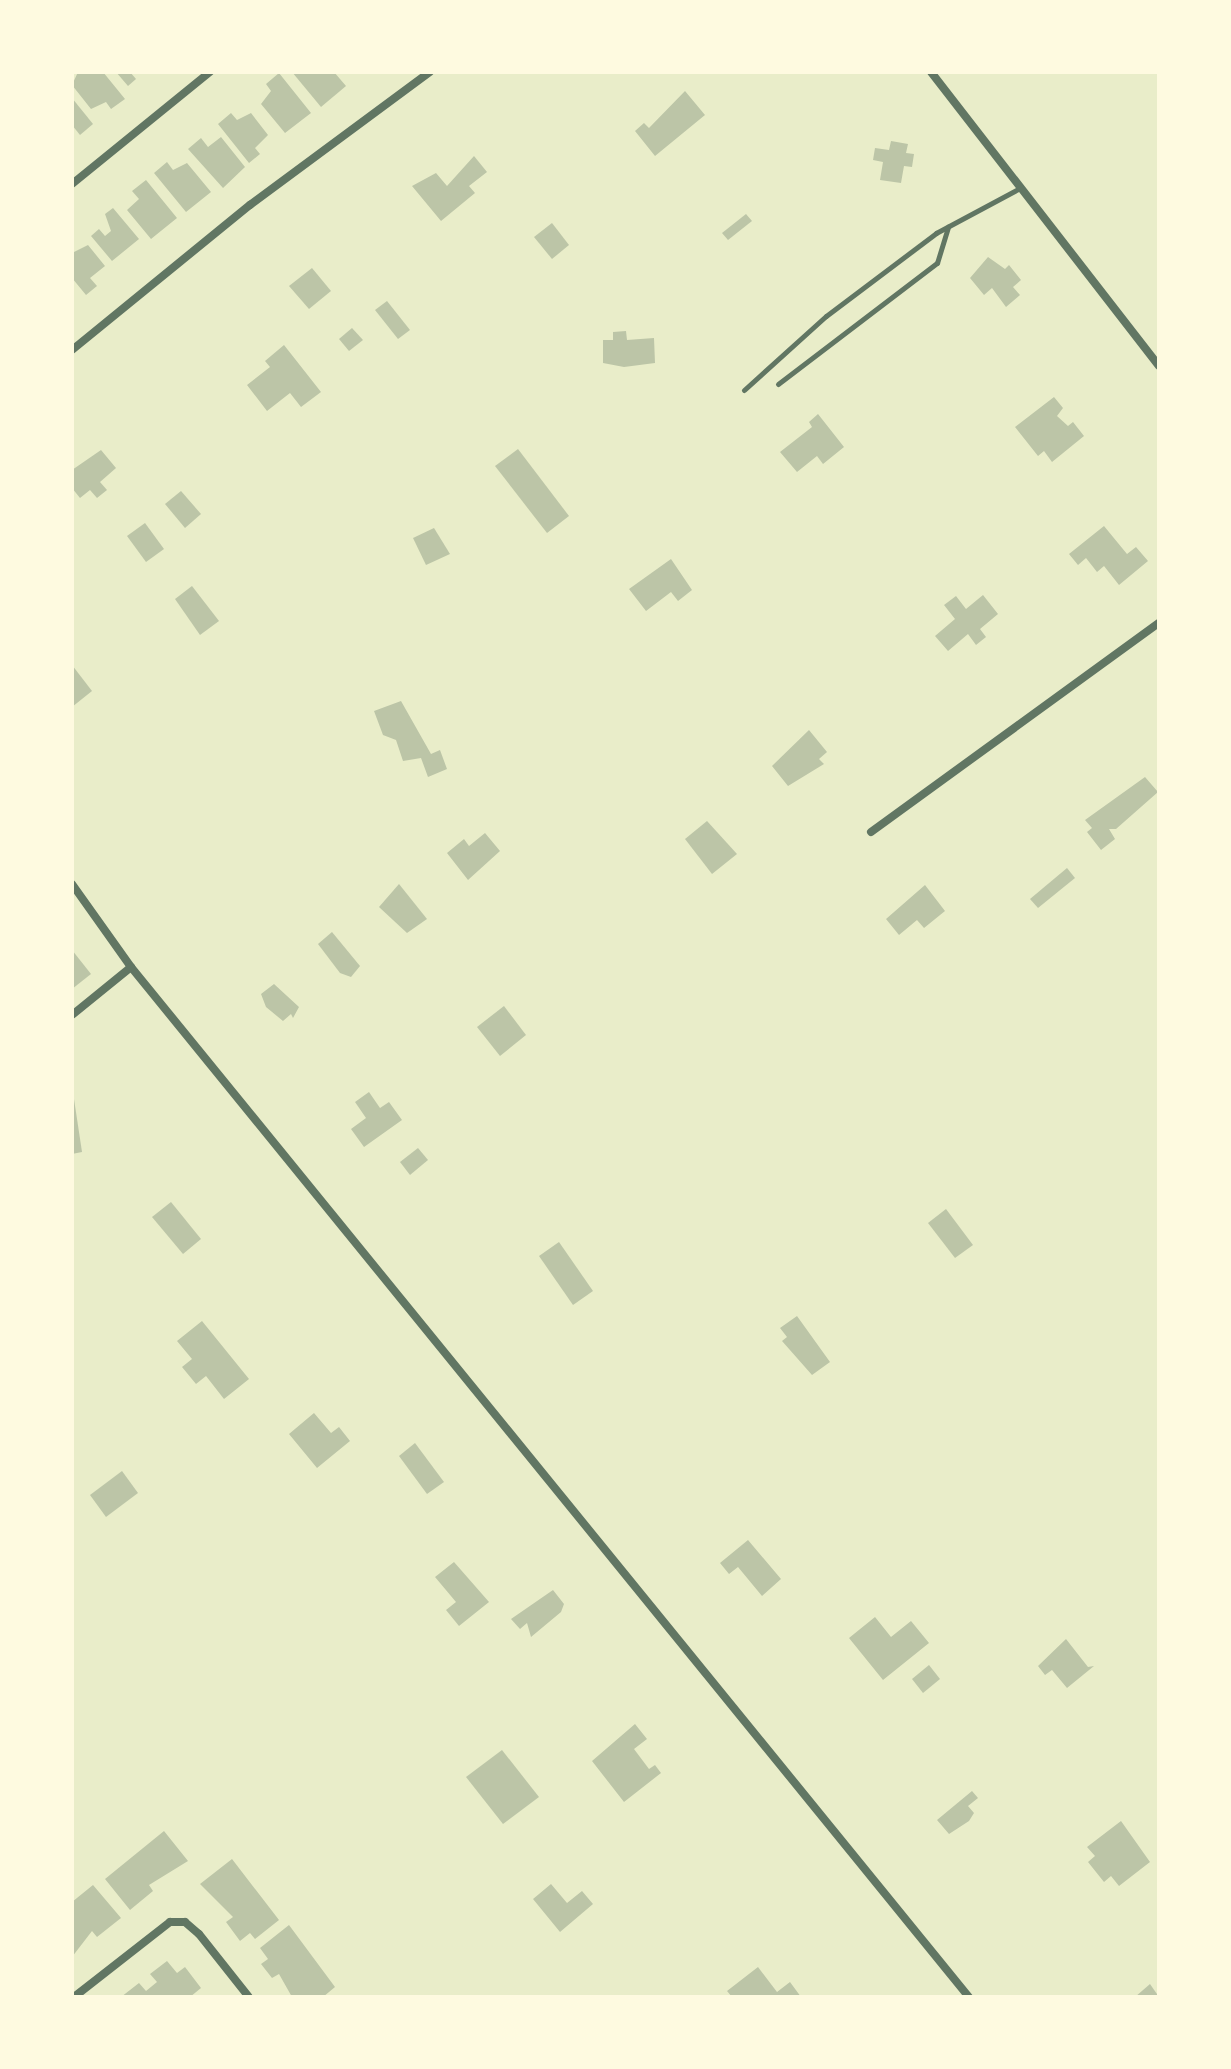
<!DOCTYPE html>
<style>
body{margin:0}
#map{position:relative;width:1231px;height:2069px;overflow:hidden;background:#e9edc9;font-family:"Fira Sans Condensed",sans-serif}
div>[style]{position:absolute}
.building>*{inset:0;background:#bcc5a7}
.service>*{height:5px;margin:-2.5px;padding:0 2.5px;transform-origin:2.5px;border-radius:2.5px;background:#617663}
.minor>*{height:8px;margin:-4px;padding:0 4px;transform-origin:4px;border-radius:4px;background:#617663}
span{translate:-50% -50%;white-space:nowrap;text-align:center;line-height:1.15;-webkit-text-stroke:6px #fefae0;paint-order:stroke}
.frame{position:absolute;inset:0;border:74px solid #fefae0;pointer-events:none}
</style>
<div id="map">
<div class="building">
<div style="clip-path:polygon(78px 72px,103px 72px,125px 99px,111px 109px,106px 102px,91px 109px,72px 85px)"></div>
<div style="clip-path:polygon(116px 72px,130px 72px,136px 79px,128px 86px)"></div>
<div style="clip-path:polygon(292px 72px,334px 72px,346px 86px,321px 107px)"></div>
<div style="clip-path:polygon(279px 73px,311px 113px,285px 133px,261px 104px,271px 91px,266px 84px)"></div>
<div style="clip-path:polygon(685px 91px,705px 115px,655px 156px,635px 131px,644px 123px,649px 128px)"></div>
<div style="clip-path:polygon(72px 98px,93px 124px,80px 135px,72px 125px)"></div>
<div style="clip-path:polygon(231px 113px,237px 120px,251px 113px,268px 135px,255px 148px,260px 154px,249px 163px,218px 124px)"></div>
<div style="clip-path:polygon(221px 137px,245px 167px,223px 188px,188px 149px,201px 138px,208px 147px)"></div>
<div style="clip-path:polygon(891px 141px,908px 144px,906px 153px,914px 154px,912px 167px,904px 166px,901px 183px,880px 180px,883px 162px,873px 160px,875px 148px,889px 150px)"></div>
<div style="clip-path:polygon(474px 156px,487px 172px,469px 186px,475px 193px,441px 221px,412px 186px,436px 173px,447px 186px)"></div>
<div style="clip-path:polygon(167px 162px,173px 170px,187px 163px,211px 192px,186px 212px,154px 173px)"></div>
<div style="clip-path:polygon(146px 180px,177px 218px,151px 239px,127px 210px,139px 199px,132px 191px)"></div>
<div style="clip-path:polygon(113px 208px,139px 239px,112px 261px,91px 236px,99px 229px,105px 236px,111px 231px,105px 214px)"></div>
<div style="clip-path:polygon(746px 214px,752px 221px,728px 240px,722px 233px)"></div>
<div style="clip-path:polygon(552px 223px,569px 245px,552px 259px,534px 237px)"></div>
<div style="clip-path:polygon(88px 245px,105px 266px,90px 278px,97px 286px,86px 295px,72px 278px,72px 253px)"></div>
<div style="clip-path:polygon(988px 257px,1005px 269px,1009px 265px,1021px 280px,1013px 287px,1020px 295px,1006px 307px,992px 288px,984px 295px,970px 278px)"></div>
<div style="clip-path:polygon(312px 268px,331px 291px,309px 309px,289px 286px)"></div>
<div style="clip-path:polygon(387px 301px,410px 330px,398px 339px,375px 310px)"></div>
<div style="clip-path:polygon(352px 328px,363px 340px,349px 351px,339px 339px)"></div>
<div style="clip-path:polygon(626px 331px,627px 340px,654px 338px,655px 363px,624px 367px,603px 363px,603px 340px,613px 340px,613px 332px)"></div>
<div style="clip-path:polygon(284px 345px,321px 392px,301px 407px,290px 393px,267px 411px,247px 385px,270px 367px,265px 361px)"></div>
<div style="clip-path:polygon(1054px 397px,1063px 408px,1057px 416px,1068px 426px,1073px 422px,1084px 436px,1052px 462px,1044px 451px,1038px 456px,1015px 427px)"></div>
<div style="clip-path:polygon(818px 414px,844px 447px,823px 464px,817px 456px,797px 472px,780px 452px,812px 427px,809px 422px)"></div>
<div style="clip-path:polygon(518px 449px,569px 516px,547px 533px,495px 466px)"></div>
<div style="clip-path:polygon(101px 450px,116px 468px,100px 482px,107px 490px,97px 498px,90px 490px,80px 498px,72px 488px,72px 470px)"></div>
<div style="clip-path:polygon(181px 491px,201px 514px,185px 528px,165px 504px)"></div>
<div style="clip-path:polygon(145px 523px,164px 549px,146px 562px,127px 536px)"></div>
<div style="clip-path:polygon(1104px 526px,1127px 554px,1136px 547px,1148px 561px,1119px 585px,1104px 566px,1097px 572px,1086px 558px,1078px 565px,1069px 554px)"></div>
<div style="clip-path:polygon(434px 528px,450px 554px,426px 565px,413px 538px)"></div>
<div style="clip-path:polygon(671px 559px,692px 590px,678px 601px,671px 592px,646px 611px,629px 589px)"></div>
<div style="clip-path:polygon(192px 586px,219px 621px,200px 635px,175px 599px)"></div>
<div style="clip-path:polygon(983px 595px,998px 614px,980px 629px,986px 637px,976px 645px,968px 634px,948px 651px,935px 636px,955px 619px,944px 605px,956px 596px,966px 609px)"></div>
<div style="clip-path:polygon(72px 665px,92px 691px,72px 707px)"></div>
<div style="clip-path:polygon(401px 701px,431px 754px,440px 750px,447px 769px,428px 777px,421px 758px,403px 761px,396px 740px,383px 735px,374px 711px)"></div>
<div style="clip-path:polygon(809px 730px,827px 752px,819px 759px,824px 764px,788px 786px,772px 766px)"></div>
<div style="clip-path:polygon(1145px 777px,1158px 792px,1116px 829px,1109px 829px,1115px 839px,1101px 850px,1087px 832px,1092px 828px,1085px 820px)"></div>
<div style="clip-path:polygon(707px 821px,737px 854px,712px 874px,685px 839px)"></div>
<div style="clip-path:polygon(485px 833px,500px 851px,468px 880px,447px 853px,464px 839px,469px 846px)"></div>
<div style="clip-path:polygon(1067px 868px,1075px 878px,1038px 908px,1030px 899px)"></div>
<div style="clip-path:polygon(399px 884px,427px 919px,407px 933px,379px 907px)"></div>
<div style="clip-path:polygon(925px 885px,945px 911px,924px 928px,917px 920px,899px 935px,886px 919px)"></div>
<div style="clip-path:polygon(332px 932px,360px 966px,351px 977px,340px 973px,318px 944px)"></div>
<div style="clip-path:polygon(72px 950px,91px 974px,72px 989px)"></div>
<div style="clip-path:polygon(274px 984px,299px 1007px,293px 1018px,291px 1014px,283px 1021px,266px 1007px,261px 994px)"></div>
<div style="clip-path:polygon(504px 1006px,526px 1035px,500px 1056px,477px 1027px)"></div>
<div style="clip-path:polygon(369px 1092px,380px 1108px,389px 1102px,402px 1120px,364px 1147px,351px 1129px,366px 1118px,355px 1102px)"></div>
<div style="clip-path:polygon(74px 1099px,82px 1152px,72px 1154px,72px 1100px)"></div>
<div style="clip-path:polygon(418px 1148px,428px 1160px,410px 1175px,400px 1162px)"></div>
<div style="clip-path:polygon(171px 1202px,201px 1239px,183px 1254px,152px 1217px)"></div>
<div style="clip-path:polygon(946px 1209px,973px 1245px,955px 1258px,928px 1223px)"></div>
<div style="clip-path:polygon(559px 1242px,593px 1291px,573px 1305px,539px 1256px)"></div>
<div style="clip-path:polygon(797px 1316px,830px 1362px,812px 1375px,782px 1341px,787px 1337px,780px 1328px)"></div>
<div style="clip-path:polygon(202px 1321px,249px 1379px,224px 1399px,206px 1376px,196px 1384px,182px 1367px,192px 1359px,177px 1341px)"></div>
<div style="clip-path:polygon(314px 1413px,331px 1433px,339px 1427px,350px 1441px,317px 1468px,289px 1434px)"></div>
<div style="clip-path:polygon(415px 1443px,444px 1482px,427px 1494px,399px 1456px)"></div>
<div style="clip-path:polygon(122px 1471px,138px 1493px,106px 1517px,90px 1495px)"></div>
<div style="clip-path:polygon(748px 1540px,781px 1579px,762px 1596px,738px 1567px,729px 1574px,720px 1563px)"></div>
<div style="clip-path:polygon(454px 1562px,489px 1602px,459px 1626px,446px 1610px,456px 1602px,435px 1577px)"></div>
<div style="clip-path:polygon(553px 1590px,564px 1604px,561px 1612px,531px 1637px,527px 1623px,520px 1629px,511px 1619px)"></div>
<div style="clip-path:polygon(875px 1617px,891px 1637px,911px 1621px,929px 1643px,883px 1680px,849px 1638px)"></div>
<div style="clip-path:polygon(1066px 1639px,1088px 1667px,1094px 1666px,1067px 1688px,1052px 1670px,1045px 1675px,1038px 1666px)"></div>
<div style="clip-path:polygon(929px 1665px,940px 1679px,923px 1693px,912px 1679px)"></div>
<div style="clip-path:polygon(635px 1724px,647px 1739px,634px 1749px,649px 1769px,655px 1765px,661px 1773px,624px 1802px,592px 1761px)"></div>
<div style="clip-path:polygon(502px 1750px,539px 1797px,503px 1824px,466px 1777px)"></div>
<div style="clip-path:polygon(972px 1791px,978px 1798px,968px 1806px,974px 1813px,969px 1821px,949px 1834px,937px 1820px)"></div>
<div style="clip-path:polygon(1121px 1821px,1150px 1862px,1119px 1886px,1111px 1876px,1104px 1882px,1088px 1862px,1095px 1856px,1087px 1847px)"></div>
<div style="clip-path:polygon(164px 1831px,188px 1861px,149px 1885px,153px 1891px,130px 1910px,105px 1879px)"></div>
<div style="clip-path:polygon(232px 1859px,279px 1920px,255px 1939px,250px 1933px,240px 1941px,226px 1922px,233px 1917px,200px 1884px)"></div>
<div style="clip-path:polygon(551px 1884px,567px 1903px,582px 1891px,593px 1904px,560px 1932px,533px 1899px)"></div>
<div style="clip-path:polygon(93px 1885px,121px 1918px,97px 1937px,92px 1931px,72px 1957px,72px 1902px)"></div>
<div style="clip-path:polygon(289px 1925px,335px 1987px,323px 1997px,292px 1997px,279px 1974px,272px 1978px,261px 1964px,268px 1959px,260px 1948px)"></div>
<div style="clip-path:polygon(167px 1961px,177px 1973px,185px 1967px,201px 1988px,190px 1997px,121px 1997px,139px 1983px,146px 1991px,157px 1982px,150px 1974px)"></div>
<div style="clip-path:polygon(758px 1967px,777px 1992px,790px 1982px,801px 1997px,732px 1997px,727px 1991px)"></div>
<div style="clip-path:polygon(1150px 1984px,1159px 1997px,1135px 1997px)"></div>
</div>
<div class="service">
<div style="left:778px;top:384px;width:200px;rotate:-37.3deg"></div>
<div style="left:937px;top:263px;width:38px;rotate:-73deg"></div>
<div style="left:744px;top:390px;width:110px;rotate:-42.1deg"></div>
<div style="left:826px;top:316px;width:138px;rotate:-37deg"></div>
<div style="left:936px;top:233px;width:95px;rotate:-28.2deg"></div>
</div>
<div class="minor">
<div style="left:931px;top:72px;width:372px;rotate:52.2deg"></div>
<div style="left:72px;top:184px;width:178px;rotate:-39.1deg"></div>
<div style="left:72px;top:350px;width:230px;rotate:-39.2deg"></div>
<div style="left:250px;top:205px;width:224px;rotate:-36.5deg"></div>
<div style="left:871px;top:832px;width:356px;rotate:-36deg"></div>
<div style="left:72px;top:884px;width:102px;rotate:54.6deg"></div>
<div style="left:131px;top:967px;width:1328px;rotate:50.87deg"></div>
<div style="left:72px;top:1015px;width:76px;rotate:-39.1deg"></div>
<div style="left:74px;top:1997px;width:122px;rotate:-38deg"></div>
<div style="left:170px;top:1922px;width:15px"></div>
<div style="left:185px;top:1922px;width:18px;rotate:41deg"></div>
<div style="left:199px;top:1934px;width:80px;rotate:51.6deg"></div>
</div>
<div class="frame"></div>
</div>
